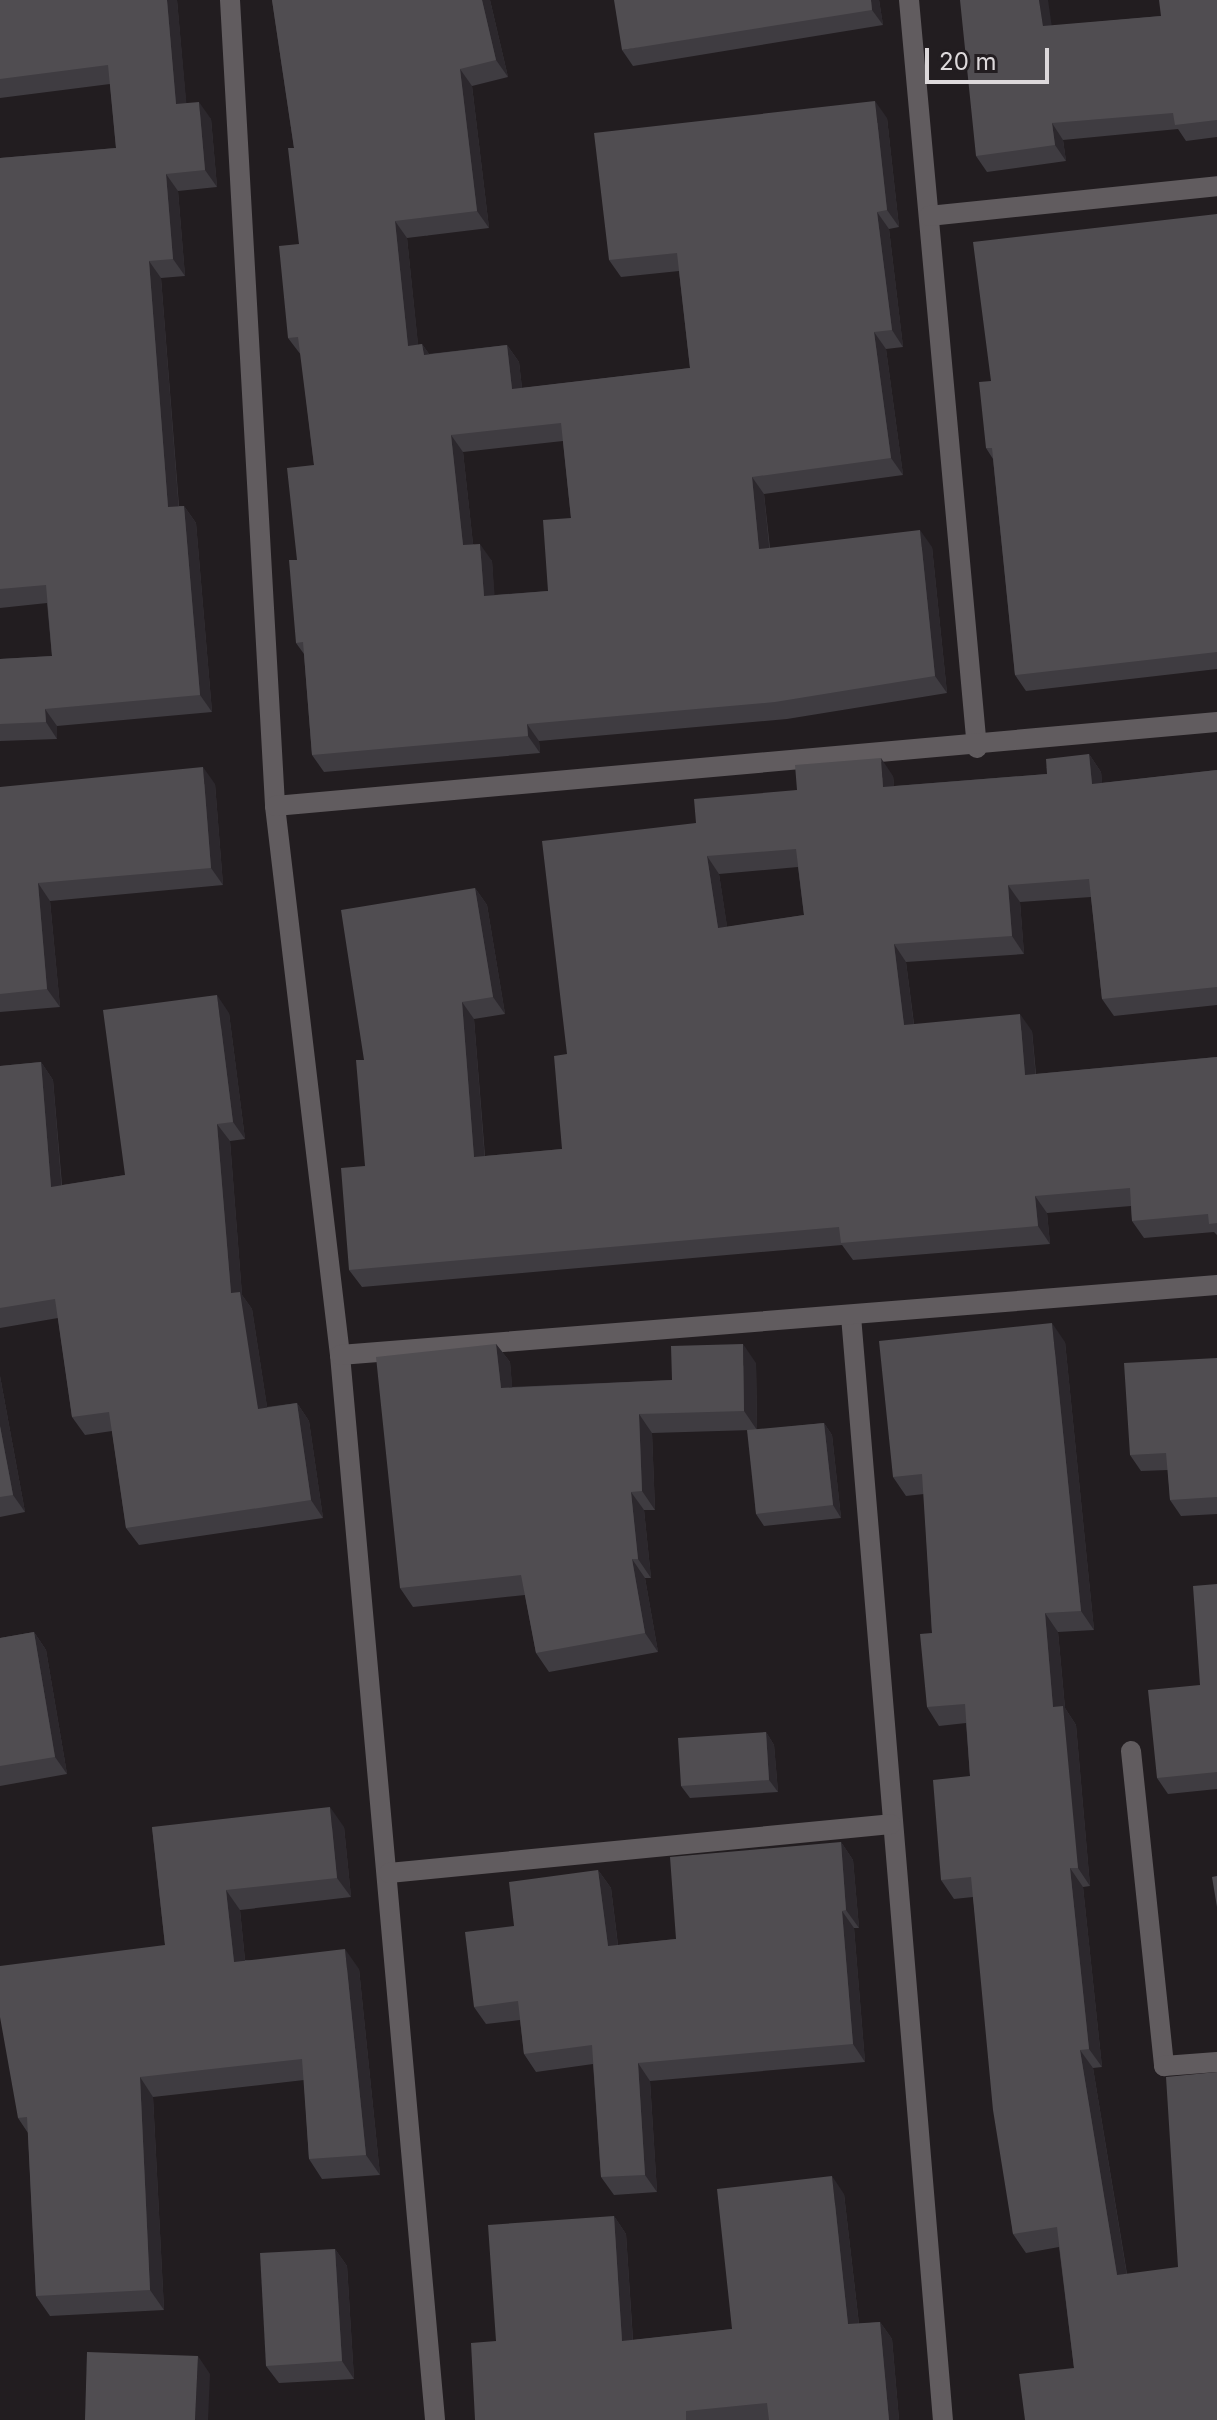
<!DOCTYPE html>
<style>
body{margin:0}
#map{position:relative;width:1217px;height:2420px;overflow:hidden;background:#221d20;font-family:Inter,sans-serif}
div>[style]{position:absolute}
.street>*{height:20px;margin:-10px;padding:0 10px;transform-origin:10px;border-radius:10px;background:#615c5f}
.wall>*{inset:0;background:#3f3c41}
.shaded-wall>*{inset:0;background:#2c282d}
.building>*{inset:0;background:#504d51}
span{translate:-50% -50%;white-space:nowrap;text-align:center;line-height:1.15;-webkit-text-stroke:6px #221d20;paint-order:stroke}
.scale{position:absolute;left:925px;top:48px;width:124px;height:36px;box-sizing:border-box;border:4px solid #ddd9db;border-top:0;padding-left:10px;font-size:24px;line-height:28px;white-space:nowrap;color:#ddd9db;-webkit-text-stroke:6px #221d20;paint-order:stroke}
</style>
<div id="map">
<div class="street">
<div style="left:230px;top:0;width:807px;rotate:86.8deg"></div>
<div style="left:275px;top:806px;width:553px;rotate:83.25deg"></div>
<div style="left:340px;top:1355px;width:1069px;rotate:84.9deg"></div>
<div style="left:909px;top:0;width:751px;rotate:84.81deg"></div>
<div style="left:929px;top:216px;width:290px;rotate:-5.9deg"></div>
<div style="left:275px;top:806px;width:946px;rotate:-5.1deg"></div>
<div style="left:851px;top:1316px;width:1108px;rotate:85.24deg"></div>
<div style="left:340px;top:1355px;width:880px;rotate:-4.56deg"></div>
<div style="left:1131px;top:1751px;width:317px;rotate:84deg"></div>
<div style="left:1164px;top:2066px;width:53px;rotate:-4.3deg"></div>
<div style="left:389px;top:1873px;width:504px;rotate:-5.57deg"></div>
</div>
<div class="wall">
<div style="clip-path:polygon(0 0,177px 0,186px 103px,211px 119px,217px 187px,178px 191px,185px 276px,161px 278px,179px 506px,184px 506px,196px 523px,212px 712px,57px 726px,57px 739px,0 741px,0 659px,52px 656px,47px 603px,0 608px,0 158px,116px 148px,110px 84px,0 98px)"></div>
<div style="clip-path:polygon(evenodd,272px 0,490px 0,508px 77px,472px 86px,489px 228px,407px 238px,418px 345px,422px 344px,429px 354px,507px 345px,519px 362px,522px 388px,690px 368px,679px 271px,621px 277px,609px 260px,887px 118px,899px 227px,889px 229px,903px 347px,886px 349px,903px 475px,764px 494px,770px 548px,932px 547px,947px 693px,787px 719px,539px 741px,540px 753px,324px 772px,312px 755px,304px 654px,296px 643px,297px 560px,314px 465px,301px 355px,288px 338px,299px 244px,294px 148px,272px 0,563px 441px,571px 518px,548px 591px,494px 595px,492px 561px,473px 544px,463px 452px,563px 441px)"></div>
<div style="clip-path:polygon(879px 0,883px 25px,633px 66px,622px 50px)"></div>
<div style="clip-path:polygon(1217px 0,1217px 137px,1186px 141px,1178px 129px,1063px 140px,1066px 161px,987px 172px,976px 156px,1052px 26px,1161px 16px)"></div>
<div style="clip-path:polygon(1217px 214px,1217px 669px,1026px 691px,1015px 675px,993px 459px,986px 448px,991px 381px)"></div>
<div style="clip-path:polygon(evenodd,1089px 754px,1101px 772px,1102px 783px,1217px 770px,1217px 1005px,1114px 1016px,1102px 999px,1091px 897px,1020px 902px,1024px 954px,906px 962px,914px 1024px,1032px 1031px,1036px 1074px,1217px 1057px,1217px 1235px,1214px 1232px,1144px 1238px,1132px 1221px,1131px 1206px,1047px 1213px,1050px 1244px,853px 1260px,842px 1245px,362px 1287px,349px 1270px,365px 1166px,364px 1060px,475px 888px,487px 905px,505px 1014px,474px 1019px,485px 1156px,562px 1149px,567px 1054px,696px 823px,797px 790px,893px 776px,894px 786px,1047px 774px,1089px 754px,798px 867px,804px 915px,727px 927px,719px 874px,798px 867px)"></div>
<div style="clip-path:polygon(215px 784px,223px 885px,50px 901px,60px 1007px,0 1012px,0 787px)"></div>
<div style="clip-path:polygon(229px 1013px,245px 1139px,230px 1141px,242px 1295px,252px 1309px,267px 1407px,297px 1403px,309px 1421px,323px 1518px,139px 1545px,126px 1528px,112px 1431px,85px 1435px,72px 1417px,58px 1318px,0 1328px,0 1066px,41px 1062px,53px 1080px,62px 1185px,125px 1175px)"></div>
<div style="clip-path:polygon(1065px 1342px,1094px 1630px,1058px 1632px,1065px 1708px,1076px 1725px,1090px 1886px,1083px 1887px,1102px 2067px,1093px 2068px,1127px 2274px,1217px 2420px,1074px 2368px,1059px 2247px,1026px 2253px,1013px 2234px,973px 1897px,954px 1899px,941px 1880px,970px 1776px,966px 1723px,939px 1726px,927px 1707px,932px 1633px,924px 1494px,906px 1496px,893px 1477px)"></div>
<div style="clip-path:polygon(496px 1344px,510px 1362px,512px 1387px,672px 1380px,756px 1363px,757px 1430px,824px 1423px,832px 1435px,841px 1518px,764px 1526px,756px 1514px,752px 1430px,652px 1433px,655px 1510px,644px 1510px,651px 1578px,645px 1578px,658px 1652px,549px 1672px,536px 1653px,525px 1595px,413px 1607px,400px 1588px)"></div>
<div style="clip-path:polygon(1217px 1358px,1217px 1514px,1181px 1516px,1170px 1500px,1168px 1470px,1141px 1471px,1130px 1455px)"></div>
<div style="clip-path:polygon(0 1376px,25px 1512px,0 1517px)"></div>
<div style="clip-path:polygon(1217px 1584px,1217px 1789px,1168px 1794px,1157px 1778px,1200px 1685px)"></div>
<div style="clip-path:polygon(34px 1632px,46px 1650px,67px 1774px,0 1786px,0 1638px)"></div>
<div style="clip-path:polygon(766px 1732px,774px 1745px,778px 1792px,690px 1798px,681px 1786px)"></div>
<div style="clip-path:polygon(152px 1827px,344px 1827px,351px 1897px,240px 1910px,245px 1960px,359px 1969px,380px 2175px,322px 2179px,309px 2159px,304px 2080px,153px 2097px,164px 2310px,50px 2316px,36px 2296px,28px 2133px,18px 2118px,165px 1945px)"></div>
<div style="clip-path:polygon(841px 1842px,853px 1860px,859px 1928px,854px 1928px,865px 2062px,650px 2081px,657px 2192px,614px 2195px,601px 2177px,593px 2064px,536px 2072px,524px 2054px,520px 2020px,486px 2024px,474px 2007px,514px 1926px,598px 1870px,611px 1888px,618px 1945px,676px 1939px)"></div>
<div style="clip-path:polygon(844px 2194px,859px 2324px,880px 2322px,892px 2339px,899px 2420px,475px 2420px,496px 2341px,614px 2216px,626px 2234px,633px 2340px,732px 2329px)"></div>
<div style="clip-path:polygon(335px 2249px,347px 2266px,354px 2379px,279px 2383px,266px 2366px)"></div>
</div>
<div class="shaded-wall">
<div style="clip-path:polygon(167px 0,177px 0,188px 121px,176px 104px)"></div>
<div style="clip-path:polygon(482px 0,490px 0,508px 77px,496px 60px)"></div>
<div style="clip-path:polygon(871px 0,879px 0,883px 25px,872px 10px)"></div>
<div style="clip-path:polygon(1039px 0,1048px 0,1054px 42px,1043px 26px)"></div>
<div style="clip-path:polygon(460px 69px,472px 86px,489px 228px,477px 211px)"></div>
<div style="clip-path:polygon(875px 101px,887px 118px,899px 227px,887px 210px)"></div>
<div style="clip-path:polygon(199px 102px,211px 119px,217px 187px,205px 170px)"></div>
<div style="clip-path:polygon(1052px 123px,1063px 140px,1066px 161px,1055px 145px)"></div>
<div style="clip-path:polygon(166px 174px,178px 191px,185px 276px,173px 259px)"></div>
<div style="clip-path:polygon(877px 212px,889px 229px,903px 347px,892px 330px)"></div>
<div style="clip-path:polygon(395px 221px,407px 238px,420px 363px,408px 346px)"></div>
<div style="clip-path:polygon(149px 261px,161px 278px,180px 524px,168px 507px)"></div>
<div style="clip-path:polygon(874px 332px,886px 349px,903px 475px,891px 458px)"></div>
<div style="clip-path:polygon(422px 344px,434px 361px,424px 355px)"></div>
<div style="clip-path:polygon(507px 345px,519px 362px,524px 406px,512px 389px)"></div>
<div style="clip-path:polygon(451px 435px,463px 452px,475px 562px,463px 545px)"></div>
<div style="clip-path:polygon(752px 477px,764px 494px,771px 566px,759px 549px)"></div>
<div style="clip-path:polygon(184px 506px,196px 523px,212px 712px,200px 695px)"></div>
<div style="clip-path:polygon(920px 530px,932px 547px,947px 693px,935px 676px)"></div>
<div style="clip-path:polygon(480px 544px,492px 561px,496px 613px,484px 596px)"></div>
<div style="clip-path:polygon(45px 709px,57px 726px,57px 739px,46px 722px)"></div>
<div style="clip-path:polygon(527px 724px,539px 741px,540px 753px,528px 736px)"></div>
<div style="clip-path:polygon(1089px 754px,1101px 772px,1104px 801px,1092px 784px)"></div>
<div style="clip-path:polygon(881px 758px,893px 776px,896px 804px,883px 787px)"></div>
<div style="clip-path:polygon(203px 767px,215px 784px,223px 885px,211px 868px)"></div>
<div style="clip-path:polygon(707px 856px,719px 874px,730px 945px,718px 928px)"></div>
<div style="clip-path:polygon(38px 883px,50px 901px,60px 1007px,47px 989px)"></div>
<div style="clip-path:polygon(1008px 885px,1020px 902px,1024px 954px,1012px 936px)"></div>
<div style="clip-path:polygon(475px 888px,487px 905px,505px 1014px,493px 997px)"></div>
<div style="clip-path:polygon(894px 944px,906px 962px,916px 1042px,904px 1025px)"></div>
<div style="clip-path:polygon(217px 995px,229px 1013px,245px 1139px,233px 1122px)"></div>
<div style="clip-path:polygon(462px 1002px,474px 1019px,486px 1174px,474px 1157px)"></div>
<div style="clip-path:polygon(1020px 1014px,1032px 1031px,1037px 1092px,1025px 1075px)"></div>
<div style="clip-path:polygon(41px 1062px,53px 1080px,63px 1205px,51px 1187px)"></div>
<div style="clip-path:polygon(217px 1124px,230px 1141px,242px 1295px,252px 1309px,270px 1426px,258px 1409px,231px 1293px)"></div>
<div style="clip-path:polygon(1035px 1196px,1047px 1213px,1050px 1244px,1038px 1226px)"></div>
<div style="clip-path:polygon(1052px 1323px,1065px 1342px,1094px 1630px,1081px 1611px)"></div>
<div style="clip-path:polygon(496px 1344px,510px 1362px,514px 1407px,501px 1388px)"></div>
<div style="clip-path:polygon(743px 1344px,756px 1363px,757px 1430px,744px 1411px)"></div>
<div style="clip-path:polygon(0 1376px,25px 1512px,13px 1495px,0 1426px)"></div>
<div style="clip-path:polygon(297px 1403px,309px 1421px,323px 1518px,311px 1500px)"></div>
<div style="clip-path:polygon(639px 1414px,652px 1433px,655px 1510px,642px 1491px)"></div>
<div style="clip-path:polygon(824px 1423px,832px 1435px,841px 1518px,833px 1505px)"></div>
<div style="clip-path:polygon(631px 1492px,644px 1510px,651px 1578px,638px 1559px)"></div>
<div style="clip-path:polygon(632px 1559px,645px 1578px,658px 1652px,645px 1633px)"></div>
<div style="clip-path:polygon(1045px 1613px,1058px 1632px,1065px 1708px,1076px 1725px,1090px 1886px,1078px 1868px,1053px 1707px)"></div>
<div style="clip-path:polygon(34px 1632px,46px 1650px,67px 1774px,55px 1757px)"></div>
<div style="clip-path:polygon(766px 1732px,774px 1745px,778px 1792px,769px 1780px)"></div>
<div style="clip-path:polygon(330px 1807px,344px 1827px,351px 1897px,337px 1878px)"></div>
<div style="clip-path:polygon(841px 1842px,853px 1860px,859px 1928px,846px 1910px)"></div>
<div style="clip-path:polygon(1070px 1868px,1083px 1887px,1102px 2067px,1089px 2049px)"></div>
<div style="clip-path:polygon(598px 1870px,611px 1888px,620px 1963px,608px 1946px)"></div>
<div style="clip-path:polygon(226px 1890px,240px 1910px,247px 1981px,234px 1962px)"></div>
<div style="clip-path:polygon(842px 1911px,854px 1928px,865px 2062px,853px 2044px)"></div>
<div style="clip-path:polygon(345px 1949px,359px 1969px,380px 2175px,366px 2155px)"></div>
<div style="clip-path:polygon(1080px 2050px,1093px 2068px,1130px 2294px,1117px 2275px)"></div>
<div style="clip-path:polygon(638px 2063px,650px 2081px,657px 2192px,645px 2175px)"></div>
<div style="clip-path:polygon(140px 2077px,153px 2097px,164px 2310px,150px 2290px)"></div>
<div style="clip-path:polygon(832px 2176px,844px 2194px,861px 2342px,848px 2324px)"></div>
<div style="clip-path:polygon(614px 2216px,626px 2234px,634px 2358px,622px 2341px)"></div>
<div style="clip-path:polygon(335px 2249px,347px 2266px,354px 2379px,342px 2361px)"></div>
<div style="clip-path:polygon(880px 2322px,892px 2339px,899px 2420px,889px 2420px)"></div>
<div style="clip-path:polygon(198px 2356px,210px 2374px,208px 2420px,195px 2420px)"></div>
</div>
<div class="building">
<div style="clip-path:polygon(0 0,167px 0,176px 104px,199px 102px,205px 170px,166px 174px,173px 259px,149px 261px,168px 507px,184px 506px,200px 695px,45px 709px,46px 722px,0 724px,0 659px,52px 656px,46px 585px,0 589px,0 158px,116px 148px,108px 65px,0 79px)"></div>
<div style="clip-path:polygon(evenodd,272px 0,482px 0,496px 60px,460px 69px,477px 211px,395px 221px,408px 346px,422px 344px,424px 355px,507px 345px,512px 389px,690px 368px,677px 253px,609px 260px,594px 133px,875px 101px,887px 210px,877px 212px,892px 330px,874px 332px,891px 458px,752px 477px,759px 549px,920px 530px,935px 676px,775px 702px,527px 724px,528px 736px,312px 755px,303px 642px,296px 643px,289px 560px,297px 560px,287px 468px,314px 465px,298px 337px,288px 338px,279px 246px,299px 244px,288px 148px,294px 148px,272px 0,561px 423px,571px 518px,543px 520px,548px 591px,484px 596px,480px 544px,463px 545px,451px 435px,561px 423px)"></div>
<div style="clip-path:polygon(614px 0,871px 0,872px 10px,622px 50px)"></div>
<div style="clip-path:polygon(960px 0,1039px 0,1043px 26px,1161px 16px,1159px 0,1217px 0,1217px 120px,1175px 125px,1173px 113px,1052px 123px,1055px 145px,976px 156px)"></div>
<div style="clip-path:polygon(1217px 214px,1217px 652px,1015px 675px,992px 448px,986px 448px,979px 382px,991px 381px,973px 242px)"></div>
<div style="clip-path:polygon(evenodd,1089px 754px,1092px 784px,1217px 770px,1217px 987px,1102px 999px,1089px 879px,1008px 885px,1012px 936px,894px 944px,904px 1025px,1020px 1014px,1025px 1075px,1217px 1057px,1217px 1223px,1209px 1224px,1208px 1214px,1132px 1221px,1130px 1188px,1035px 1196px,1038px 1226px,841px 1243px,839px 1227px,349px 1270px,341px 1168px,365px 1166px,356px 1060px,364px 1060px,341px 910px,475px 888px,493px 997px,462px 1002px,474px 1157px,562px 1149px,554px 1056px,567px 1054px,542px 841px,696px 823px,694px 799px,797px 790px,795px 765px,881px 758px,883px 787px,1047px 774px,1046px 759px,1089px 754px,796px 849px,804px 915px,718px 928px,707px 856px,796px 849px)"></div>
<div style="clip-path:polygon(203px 767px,211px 868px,38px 883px,47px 989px,0 994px,0 787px)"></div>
<div style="clip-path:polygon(217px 995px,233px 1122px,217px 1124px,231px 1293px,240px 1292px,258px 1409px,297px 1403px,311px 1500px,126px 1528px,109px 1412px,72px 1417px,55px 1299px,0 1308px,0 1066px,41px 1062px,51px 1187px,125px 1175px,103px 1010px)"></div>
<div style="clip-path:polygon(1052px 1323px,1081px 1611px,1045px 1613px,1053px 1707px,1063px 1706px,1078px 1868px,1070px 1868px,1089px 2049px,1080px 2050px,1117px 2275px,1178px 2267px,1166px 2077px,1217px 2072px,1217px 2420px,1025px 2420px,1019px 2374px,1074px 2368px,1057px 2227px,1013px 2234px,993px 2110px,971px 1877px,941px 1880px,933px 1780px,970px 1776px,965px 1704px,927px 1707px,920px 1634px,932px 1633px,922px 1474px,893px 1477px,879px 1341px)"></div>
<div style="clip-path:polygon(496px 1344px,501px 1388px,672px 1380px,671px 1346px,743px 1344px,744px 1411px,639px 1414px,642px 1491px,631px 1492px,638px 1559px,632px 1559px,645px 1633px,536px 1653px,521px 1575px,400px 1588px,376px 1357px)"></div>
<div style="clip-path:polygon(1217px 1358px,1217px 1497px,1170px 1500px,1166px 1453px,1130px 1455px,1124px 1363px)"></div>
<div style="clip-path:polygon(824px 1423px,833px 1505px,756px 1514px,747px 1430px)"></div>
<div style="clip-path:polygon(0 1426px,13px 1495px,0 1497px)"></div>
<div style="clip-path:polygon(1217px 1584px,1217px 1772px,1157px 1778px,1148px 1690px,1200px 1685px,1193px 1586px)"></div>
<div style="clip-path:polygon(34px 1632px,55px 1757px,0 1766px,0 1638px)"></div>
<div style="clip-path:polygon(766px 1732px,769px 1780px,681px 1786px,678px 1738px)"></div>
<div style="clip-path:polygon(330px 1807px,337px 1878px,226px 1890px,234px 1962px,345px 1949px,366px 2155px,309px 2159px,302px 2059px,140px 2077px,150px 2290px,36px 2296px,27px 2117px,18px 2118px,0 2017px,0 1966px,165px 1945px,152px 1827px)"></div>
<div style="clip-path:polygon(841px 1842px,846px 1910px,842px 1911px,853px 2044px,638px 2063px,645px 2175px,601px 2177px,592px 2045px,524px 2054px,518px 2001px,474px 2007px,465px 1932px,514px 1926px,509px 1882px,598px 1870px,608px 1946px,676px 1939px,670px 1857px)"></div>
<div style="clip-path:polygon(1217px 1876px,1217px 1907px,1212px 1877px)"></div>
<div style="clip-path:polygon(832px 2176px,848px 2324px,880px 2322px,889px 2420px,769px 2420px,767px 2403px,686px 2411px,686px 2420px,475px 2420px,471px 2343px,496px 2341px,488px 2225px,614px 2216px,622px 2341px,732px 2329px,717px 2189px)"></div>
<div style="clip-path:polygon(335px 2249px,342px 2361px,266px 2366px,260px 2253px)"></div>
<div style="clip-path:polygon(87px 2352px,198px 2356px,195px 2420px,85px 2420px)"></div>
</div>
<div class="scale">20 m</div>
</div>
